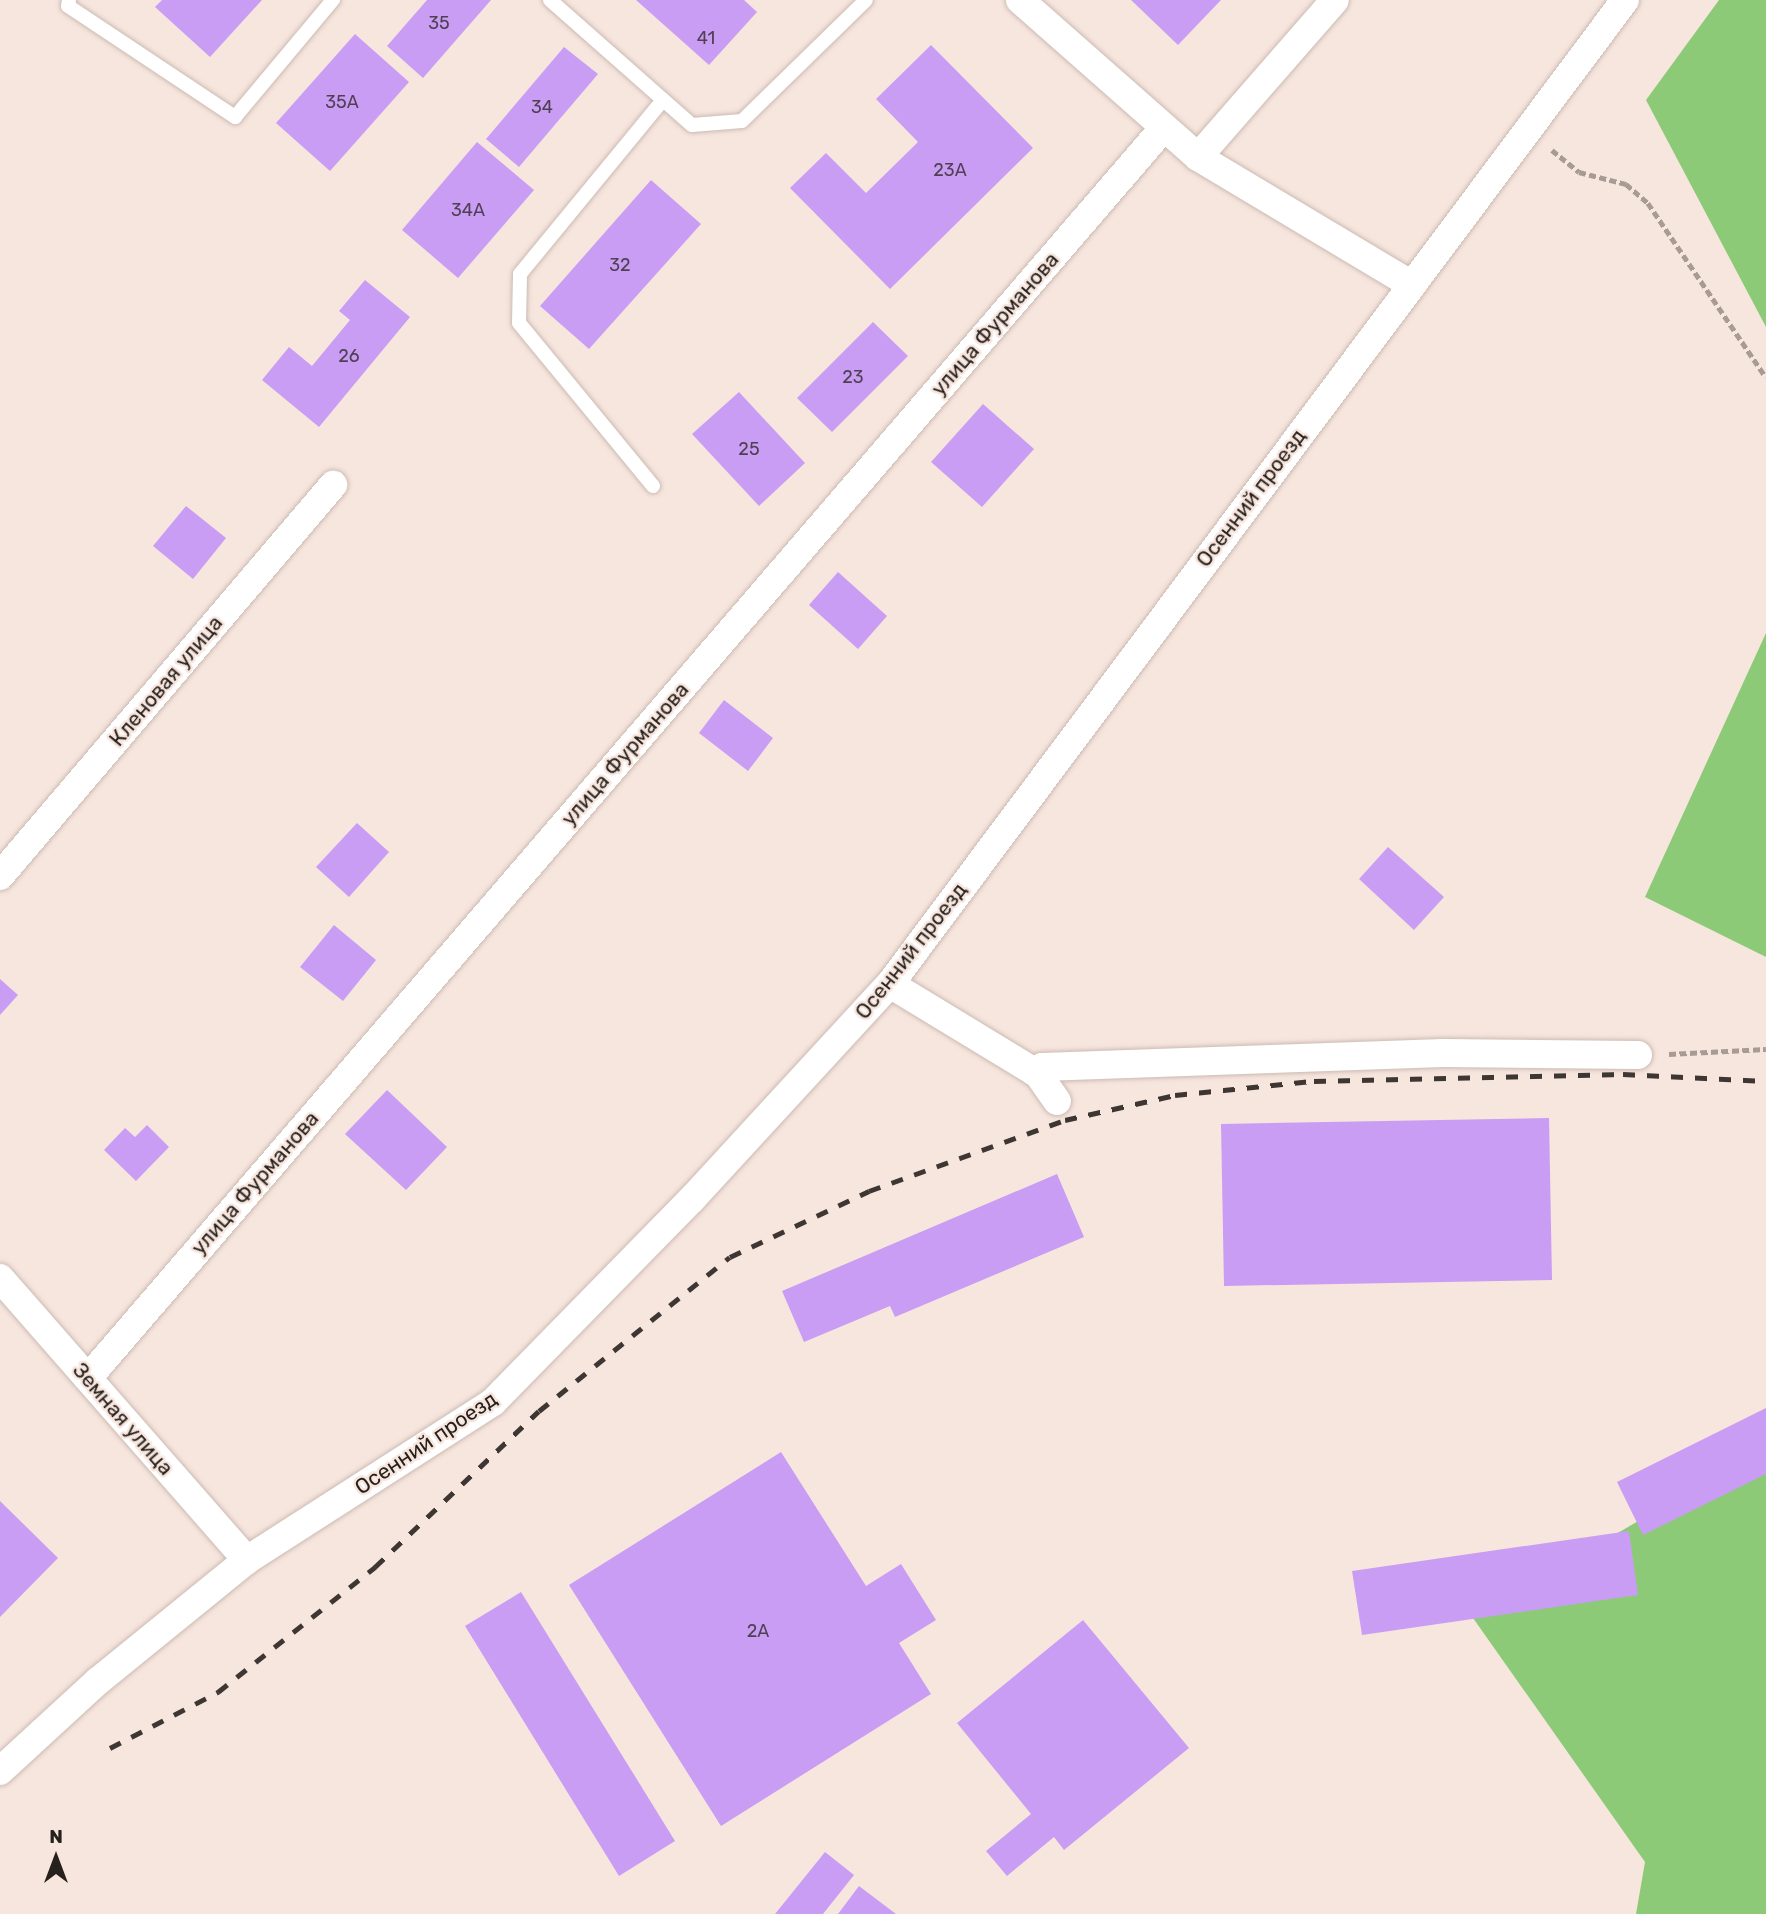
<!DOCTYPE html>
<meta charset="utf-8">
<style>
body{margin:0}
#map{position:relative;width:1766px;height:1914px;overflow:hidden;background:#f7e6de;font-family:Rubik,sans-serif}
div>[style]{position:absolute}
.forest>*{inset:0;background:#8cca77}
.building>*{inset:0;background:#c99df4}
.path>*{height:4.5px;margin-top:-2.25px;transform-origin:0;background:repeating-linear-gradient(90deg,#a89b95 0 7px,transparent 0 10.5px)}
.roads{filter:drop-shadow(0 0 2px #cbbbb3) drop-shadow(0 0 2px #cbbbb3)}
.lane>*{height:14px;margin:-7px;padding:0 7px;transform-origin:7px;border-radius:7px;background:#fff}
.street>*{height:28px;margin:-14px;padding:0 14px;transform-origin:14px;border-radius:14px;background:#fff}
.rail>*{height:5px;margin-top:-2.5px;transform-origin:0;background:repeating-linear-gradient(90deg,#3d3632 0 12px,transparent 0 24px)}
span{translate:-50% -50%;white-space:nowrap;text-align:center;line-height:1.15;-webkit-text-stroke:5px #f7e6de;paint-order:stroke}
.number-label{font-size:18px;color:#504054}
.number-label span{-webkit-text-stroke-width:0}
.street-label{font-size:21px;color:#27211e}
.north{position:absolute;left:21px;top:1823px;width:70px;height:70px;-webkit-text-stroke:5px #f7e6de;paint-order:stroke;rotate:0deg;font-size:19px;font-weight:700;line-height:28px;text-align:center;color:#27211e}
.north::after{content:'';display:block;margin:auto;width:24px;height:32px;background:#27211e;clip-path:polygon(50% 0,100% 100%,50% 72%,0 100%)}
</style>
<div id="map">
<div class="forest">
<div style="clip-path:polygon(1719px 0,1766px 0,1766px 327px,1646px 100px)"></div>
<div style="clip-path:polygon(1766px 633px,1766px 957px,1645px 897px)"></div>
<div style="clip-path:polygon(1766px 1446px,1766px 1914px,1636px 1914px,1645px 1862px,1473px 1618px)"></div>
</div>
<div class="building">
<div style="clip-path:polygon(162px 0,262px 0,210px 57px,155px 7px)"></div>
<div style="clip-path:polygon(427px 0,491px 0,423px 78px,387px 46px)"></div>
<div style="clip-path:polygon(636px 0,744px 0,757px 12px,709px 65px)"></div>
<div style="clip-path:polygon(1131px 0,1221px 0,1178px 45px)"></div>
<div style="clip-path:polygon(355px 34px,409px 82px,330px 171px,276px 123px)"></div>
<div style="clip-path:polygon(931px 45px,1033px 148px,890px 289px,790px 188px,826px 153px,866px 193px,918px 142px,876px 99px)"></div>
<div style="clip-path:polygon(564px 47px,598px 74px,519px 167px,486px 139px)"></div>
<div style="clip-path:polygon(477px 142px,534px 190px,458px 278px,402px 230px)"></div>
<div style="clip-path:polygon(651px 180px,701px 224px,589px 349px,540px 306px)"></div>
<div style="clip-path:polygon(365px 280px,410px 317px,319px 427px,262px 380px,289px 347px,312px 366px,350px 320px,339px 311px)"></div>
<div style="clip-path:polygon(873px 322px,908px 356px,832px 432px,797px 398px)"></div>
<div style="clip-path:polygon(739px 392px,805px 463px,759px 506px,692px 434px)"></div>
<div style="clip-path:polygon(983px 404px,1034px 449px,982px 507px,931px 462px)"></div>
<div style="clip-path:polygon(186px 506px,226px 538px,193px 579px,153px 546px)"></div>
<div style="clip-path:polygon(838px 572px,887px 616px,858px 649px,809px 605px)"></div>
<div style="clip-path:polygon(724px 700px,773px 738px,748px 771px,699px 733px)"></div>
<div style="clip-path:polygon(357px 823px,389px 852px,349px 897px,316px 867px)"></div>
<div style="clip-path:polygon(1388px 847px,1444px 897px,1414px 930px,1359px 879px)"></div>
<div style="clip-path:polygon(334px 925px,376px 960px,343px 1001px,300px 967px)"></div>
<div style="clip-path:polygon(0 979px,18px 995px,0 1015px)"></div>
<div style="clip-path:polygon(387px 1090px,447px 1147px,406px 1190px,345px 1134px)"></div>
<div style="clip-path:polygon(1549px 1118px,1552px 1280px,1224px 1286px,1221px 1124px)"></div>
<div style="clip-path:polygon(147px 1125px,169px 1147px,136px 1181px,104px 1150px,125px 1128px,135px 1137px)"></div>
<div style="clip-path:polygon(1057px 1174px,1084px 1237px,895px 1317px,890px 1306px,804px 1342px,782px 1291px)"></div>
<div style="clip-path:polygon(1766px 1408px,1766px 1474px,1643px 1535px,1617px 1482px)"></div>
<div style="clip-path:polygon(781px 1452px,866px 1586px,901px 1564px,936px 1620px,899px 1643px,931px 1694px,721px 1826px,569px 1585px)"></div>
<div style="clip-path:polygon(0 1501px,58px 1558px,0 1617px)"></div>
<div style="clip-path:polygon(1629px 1531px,1638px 1595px,1362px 1635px,1352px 1571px)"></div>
<div style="clip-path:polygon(521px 1592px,675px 1841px,619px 1876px,465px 1626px)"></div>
<div style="clip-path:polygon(1083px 1620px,1189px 1748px,1064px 1850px,1054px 1837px,1007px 1876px,986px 1851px,1031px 1814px,957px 1723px)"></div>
<div style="clip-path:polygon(825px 1852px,854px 1875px,823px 1914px,775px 1914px)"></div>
<div style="clip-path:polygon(859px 1886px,896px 1914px,838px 1914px)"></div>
</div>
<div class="path">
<div style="left:1552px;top:150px;width:35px;rotate:39deg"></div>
<div style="left:1579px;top:172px;width:49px;rotate:14.3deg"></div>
<div style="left:1626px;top:184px;width:29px;rotate:41deg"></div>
<div style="left:1648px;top:203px;width:210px;rotate:55.9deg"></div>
<div style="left:1669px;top:1054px;width:97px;rotate:-3deg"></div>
</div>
<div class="roads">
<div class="lane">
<div style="left:69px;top:0;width:6px;rotate:99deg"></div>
<div style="left:68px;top:6px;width:201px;rotate:33.6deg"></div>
<div style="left:235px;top:117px;width:153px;rotate:-50.1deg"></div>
<div style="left:550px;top:0;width:189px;rotate:41.4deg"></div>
<div style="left:692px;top:125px;width:50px;rotate:-4.6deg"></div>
<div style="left:742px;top:121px;width:173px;rotate:-44.3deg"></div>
<div style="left:653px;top:486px;width:211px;rotate:-129.4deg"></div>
<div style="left:519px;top:323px;width:49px;rotate:-88.8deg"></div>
<div style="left:520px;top:274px;width:225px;rotate:-50.6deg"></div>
</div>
<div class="street">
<div style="left:1020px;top:0;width:237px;rotate:41.4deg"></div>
<div style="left:1198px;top:157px;width:247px;rotate:30.9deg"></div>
<div style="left:1198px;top:157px;width:208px;rotate:-48.9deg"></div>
<div style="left:0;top:876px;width:514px;rotate:-49.58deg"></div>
<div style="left:890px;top:984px;width:173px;rotate:31.3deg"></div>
<div style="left:1038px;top:1074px;width:33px;rotate:55deg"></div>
<div style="left:1033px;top:1071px;width:10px;rotate:-24deg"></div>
<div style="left:1042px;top:1067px;width:401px;rotate:-2deg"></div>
<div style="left:1443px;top:1053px;width:195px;rotate:0.6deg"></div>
<div style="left:0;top:1278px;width:375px;rotate:48.8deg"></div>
<div style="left:88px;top:1378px;width:1647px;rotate:-49.29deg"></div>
<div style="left:0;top:1771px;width:133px;rotate:-42.6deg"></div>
<div style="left:98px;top:1681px;width:192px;rotate:-39.1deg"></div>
<div style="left:247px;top:1560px;width:292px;rotate:-32.7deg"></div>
<div style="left:493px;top:1402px;width:284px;rotate:-45.6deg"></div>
<div style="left:692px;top:1199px;width:292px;rotate:-47.4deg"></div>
<div style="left:890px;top:984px;width:1228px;rotate:-53.24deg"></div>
</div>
</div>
<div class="rail">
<div style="left:110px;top:1748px;width:122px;rotate:-27.4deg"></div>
<div style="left:218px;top:1692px;width:201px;rotate:-38.5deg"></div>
<div style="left:375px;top:1567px;width:226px;rotate:-43.6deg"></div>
<div style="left:539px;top:1411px;width:245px;rotate:-38.9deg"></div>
<div style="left:730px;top:1257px;width:154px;rotate:-25.4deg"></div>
<div style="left:869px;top:1191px;width:208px;rotate:-19.9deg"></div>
<div style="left:1065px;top:1120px;width:113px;rotate:-12.8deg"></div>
<div style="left:1175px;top:1095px;width:140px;rotate:-5.8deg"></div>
<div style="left:1314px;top:1081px;width:309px;rotate:-1.3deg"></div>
<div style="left:1623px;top:1074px;width:143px;rotate:2.8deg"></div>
</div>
<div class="number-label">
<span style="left:439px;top:23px">35</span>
<span style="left:706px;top:38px">41</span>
<span style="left:342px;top:102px">35А</span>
<span style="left:542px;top:107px">34</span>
<span style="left:950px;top:170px">23А</span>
<span style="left:468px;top:210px">34А</span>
<span style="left:620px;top:265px">32</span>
<span style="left:349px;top:356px">26</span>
<span style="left:853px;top:377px">23</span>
<span style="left:749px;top:449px">25</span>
<span style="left:758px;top:1631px">2А</span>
</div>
<div class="street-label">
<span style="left:995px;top:324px;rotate:-49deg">улица Фурманова</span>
<span style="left:1251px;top:498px;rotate:-53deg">Осенний проезд</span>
<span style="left:166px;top:681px;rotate:-50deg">Кленовая улица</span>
<span style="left:625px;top:754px;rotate:-49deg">улица Фурманова</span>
<span style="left:911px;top:951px;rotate:-52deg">Осенний проезд</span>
<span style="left:255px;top:1183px;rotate:-49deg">улица Фурманова</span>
<span style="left:123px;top:1419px;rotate:49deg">Земная улица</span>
<span style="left:426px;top:1443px;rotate:-34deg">Осенний проезд</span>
</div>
<div class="north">N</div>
</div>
